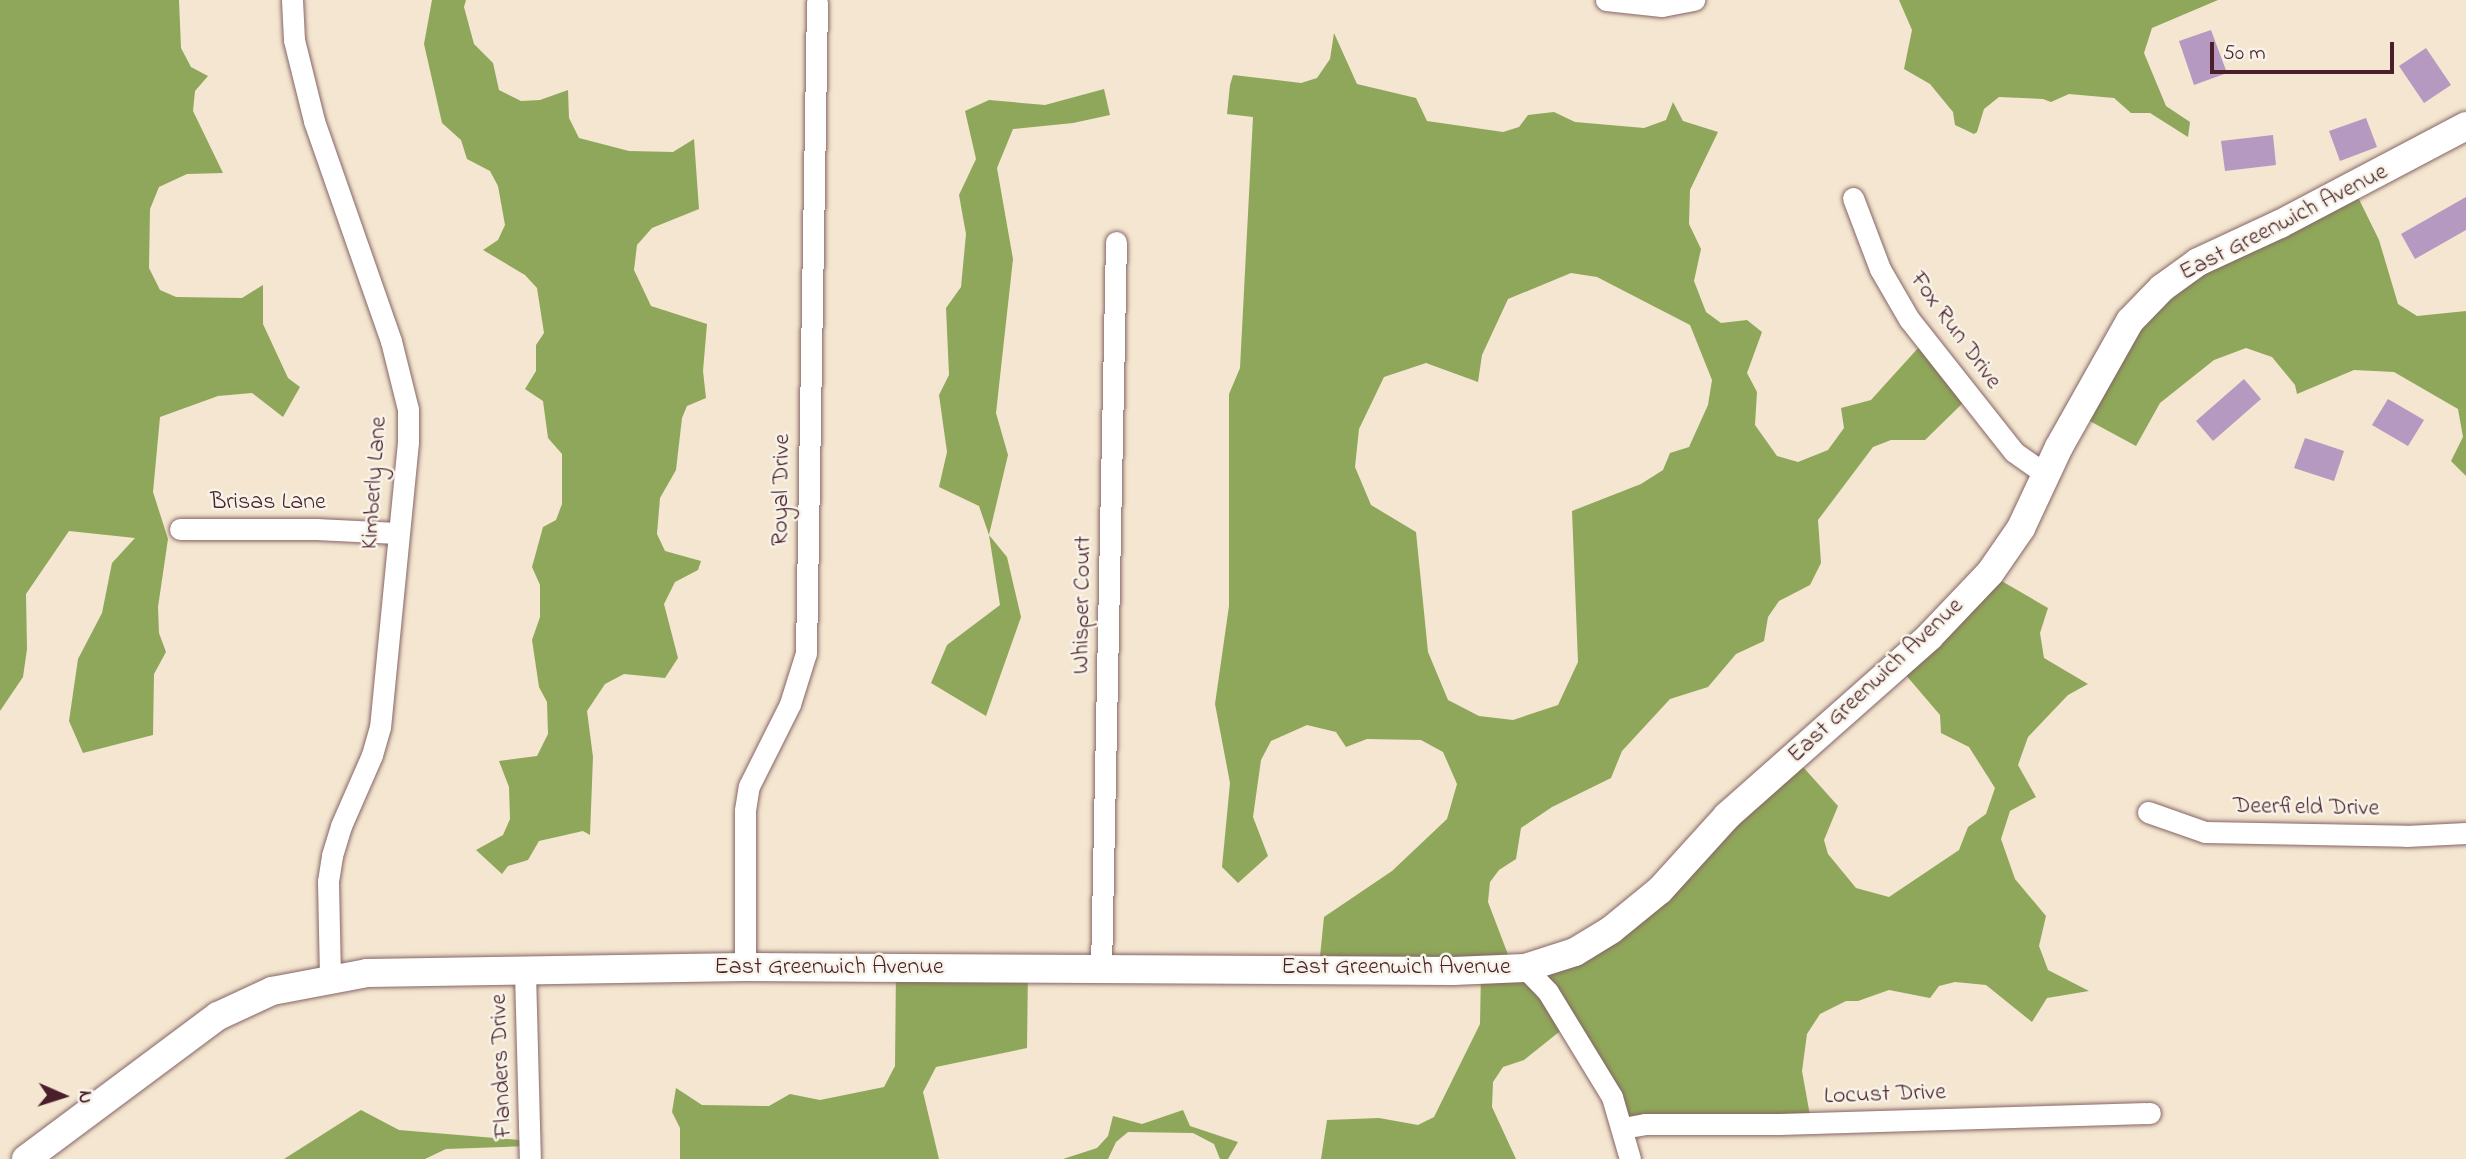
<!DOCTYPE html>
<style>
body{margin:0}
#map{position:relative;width:2466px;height:1159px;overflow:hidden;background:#f4e6d0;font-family:"Indie Flower",sans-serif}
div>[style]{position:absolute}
.forest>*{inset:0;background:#8fa75a}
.building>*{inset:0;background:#b599c0}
.roads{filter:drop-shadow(0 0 2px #866565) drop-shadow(0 0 2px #866565)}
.minor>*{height:21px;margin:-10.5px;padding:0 10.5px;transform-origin:10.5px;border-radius:10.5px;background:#fff}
.tertiary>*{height:28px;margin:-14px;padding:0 14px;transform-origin:14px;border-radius:14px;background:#fff}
span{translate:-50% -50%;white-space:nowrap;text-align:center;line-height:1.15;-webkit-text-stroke:5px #f7f3e8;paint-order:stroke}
.street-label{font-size:24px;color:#4a1f2b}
.north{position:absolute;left:28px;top:1061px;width:70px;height:70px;-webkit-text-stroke:5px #f7f3e8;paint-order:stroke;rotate:93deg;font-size:19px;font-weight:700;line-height:28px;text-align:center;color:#4a1f2b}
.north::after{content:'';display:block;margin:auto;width:24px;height:32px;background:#4a1f2b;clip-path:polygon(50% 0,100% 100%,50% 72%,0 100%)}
.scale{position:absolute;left:2210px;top:42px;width:184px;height:32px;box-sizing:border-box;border:4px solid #4a1f2b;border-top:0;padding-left:9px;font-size:21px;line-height:24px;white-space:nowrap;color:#4a1f2b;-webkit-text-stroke:5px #f7f3e8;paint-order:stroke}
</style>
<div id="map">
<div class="forest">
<div style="clip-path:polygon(0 0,179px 0,181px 48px,191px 67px,208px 76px,195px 91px,193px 111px,223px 173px,187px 174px,159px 187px,150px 209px,149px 268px,160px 290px,176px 297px,242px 298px,263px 285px,263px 324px,288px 378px,300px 387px,283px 417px,252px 393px,218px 396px,160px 417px,153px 492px,168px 539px,158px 607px,159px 633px,166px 652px,154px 674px,153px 735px,83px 753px,69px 721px,78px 659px,102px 613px,112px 563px,135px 538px,69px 531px,26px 594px,27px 649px,23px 677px,0 711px)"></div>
<div style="clip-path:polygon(432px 0,466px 0,464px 7px,474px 44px,493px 63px,499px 90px,521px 101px,540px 100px,568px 90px,569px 118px,579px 138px,629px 151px,673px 152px,694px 139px,699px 209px,652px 228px,637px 245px,634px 270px,651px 306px,707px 324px,703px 371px,706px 398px,687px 406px,682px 418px,676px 470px,660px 498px,657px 534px,665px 551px,701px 561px,698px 570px,675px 582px,664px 604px,678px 658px,665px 678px,624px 674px,605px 684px,587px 711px,593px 757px,590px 835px,583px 831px,539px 841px,528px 860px,508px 866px,502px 874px,476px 850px,503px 835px,510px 819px,509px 787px,499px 761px,537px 756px,548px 734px,547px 702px,539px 687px,532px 640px,540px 617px,540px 585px,532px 567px,543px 527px,556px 520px,562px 504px,562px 454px,548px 438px,543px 401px,525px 389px,536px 371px,536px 345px,544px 333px,537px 288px,525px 275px,483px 250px,498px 240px,505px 225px,498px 186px,490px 171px,467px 159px,461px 140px,442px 123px,424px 44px)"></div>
<div style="clip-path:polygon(1899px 0,2218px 0,2152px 28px,2144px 53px,2166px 106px,2190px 122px,2188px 137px,2150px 113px,2131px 113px,2114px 98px,2069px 94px,2051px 102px,2043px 99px,1999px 97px,1984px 109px,1977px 132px,1974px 134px,1955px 125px,1953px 112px,1930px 84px,1904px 69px,1912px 30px)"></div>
<div style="clip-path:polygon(evenodd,1334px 33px,1357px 84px,1416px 98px,1427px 121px,1503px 132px,1519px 127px,1528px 115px,1554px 112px,1575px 122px,1644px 128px,1666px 120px,1673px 102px,1683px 121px,1718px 132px,1690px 190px,1689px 224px,1701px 249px,1694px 281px,1706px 312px,1721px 323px,1747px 320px,1762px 332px,1747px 373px,1757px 392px,1755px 425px,1777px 456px,1798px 462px,1828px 450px,1844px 428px,1841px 408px,1871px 400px,1919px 347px,1967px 399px,1925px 440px,1891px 440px,1873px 447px,1818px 520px,1821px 563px,1810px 585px,1779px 601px,1768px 617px,1764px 641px,1736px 654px,1708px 687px,1670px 699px,1622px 751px,1611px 778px,1552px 807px,1521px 828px,1516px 859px,1499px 870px,1490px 882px,1488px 902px,1512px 965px,1580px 950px,1795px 758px,1838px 806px,1824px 840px,1828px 854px,1856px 888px,1889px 897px,1959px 850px,1968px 827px,1986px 814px,1995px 788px,1969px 747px,1941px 733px,1940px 715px,1899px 667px,1986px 572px,2048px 608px,2040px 633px,2044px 658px,2088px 684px,2068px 695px,2028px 737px,2018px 765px,2036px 797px,2010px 811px,2001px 839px,2015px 879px,2046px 916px,2039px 946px,2048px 970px,2089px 991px,2047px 998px,2032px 1022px,1986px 985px,1955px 982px,1939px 986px,1930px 998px,1889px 990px,1858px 1001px,1846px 1001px,1820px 1014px,1807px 1034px,1802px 1071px,1811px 1121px,1630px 1127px,1569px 1024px,1524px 1060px,1503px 1067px,1493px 1082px,1492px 1107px,1516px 1159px,1321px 1159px,1327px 1120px,1379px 1118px,1418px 1125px,1434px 1117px,1480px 1024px,1481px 970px,1319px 966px,1324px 917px,1392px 871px,1447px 819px,1457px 784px,1443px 752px,1421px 740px,1367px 739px,1346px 747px,1336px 732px,1307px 725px,1271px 741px,1261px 760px,1253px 817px,1268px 856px,1238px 883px,1222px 867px,1230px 783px,1215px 704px,1229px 606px,1229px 394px,1240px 368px,1253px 117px,1227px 114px,1230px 85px,1233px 75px,1301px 83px,1317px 78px,1330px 59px,1334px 33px,1571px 273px,1597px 277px,1690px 325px,1712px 380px,1708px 405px,1689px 447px,1670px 453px,1663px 470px,1641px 484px,1572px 511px,1578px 662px,1558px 705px,1513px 720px,1479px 716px,1448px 700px,1428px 652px,1416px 532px,1371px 505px,1355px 467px,1359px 429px,1384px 377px,1426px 363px,1478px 382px,1482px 355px,1508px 299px,1571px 273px)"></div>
<div style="clip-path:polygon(1104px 89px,1110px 115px,1073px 123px,1013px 129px,997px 168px,1013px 259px,996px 413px,1008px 455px,989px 535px,1007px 557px,1021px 617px,986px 716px,931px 683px,947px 645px,1000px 605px,989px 535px,979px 506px,939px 487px,947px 452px,939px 395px,949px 375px,946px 308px,961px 287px,966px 234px,959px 195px,976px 159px,965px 111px,989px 100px,1045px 105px)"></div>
<div style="clip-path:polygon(2353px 187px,2379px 240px,2398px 304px,2417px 316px,2466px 311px,2466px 476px,2451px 461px,2463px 437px,2458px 409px,2394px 372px,2354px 370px,2297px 394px,2295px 385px,2272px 357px,2246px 348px,2214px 360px,2160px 403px,2136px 446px,2086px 419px,2162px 287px)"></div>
<div style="clip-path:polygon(896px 967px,1028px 968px,1027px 1048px,936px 1067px,923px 1092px,939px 1159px,680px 1159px,680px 1128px,672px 1112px,676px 1088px,702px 1105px,769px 1106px,790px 1094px,820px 1100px,884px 1087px,895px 1066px)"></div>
<div style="clip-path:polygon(361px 1110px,399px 1130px,531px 1141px,529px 1146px,446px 1149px,425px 1159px,284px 1159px)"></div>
<div style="clip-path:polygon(1183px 1110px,1190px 1126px,1238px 1142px,1228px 1159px,1220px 1159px,1214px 1144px,1193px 1133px,1128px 1132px,1116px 1142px,1108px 1159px,1063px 1159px,1097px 1148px,1108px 1136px,1113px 1116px,1142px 1124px)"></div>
</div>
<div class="building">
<div style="clip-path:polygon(2211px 30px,2227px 73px,2194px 85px,2179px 41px)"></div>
<div style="clip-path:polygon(2426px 48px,2451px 85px,2424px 103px,2399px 66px)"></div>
<div style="clip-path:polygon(2366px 118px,2377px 147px,2340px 161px,2329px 131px)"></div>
<div style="clip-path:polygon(2273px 135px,2276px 165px,2225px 171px,2221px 141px)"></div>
<div style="clip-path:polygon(2466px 197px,2466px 230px,2415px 259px,2401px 234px)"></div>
<div style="clip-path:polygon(2244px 379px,2261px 399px,2213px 441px,2196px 421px)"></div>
<div style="clip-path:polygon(2388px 399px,2424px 420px,2408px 446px,2372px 425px)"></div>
<div style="clip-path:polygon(2305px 438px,2344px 451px,2334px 481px,2294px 468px)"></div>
</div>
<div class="roads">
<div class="minor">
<div style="left:292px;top:0;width:40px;rotate:87.1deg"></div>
<div style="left:294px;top:40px;width:83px;rotate:76.1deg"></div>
<div style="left:314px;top:121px;width:233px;rotate:70.7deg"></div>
<div style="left:391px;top:341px;width:70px;rotate:76deg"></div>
<div style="left:408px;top:409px;width:33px;rotate:90deg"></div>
<div style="left:408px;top:442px;width:286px;rotate:95.6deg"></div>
<div style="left:380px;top:727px;width:29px;rotate:106deg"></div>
<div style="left:372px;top:755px;width:77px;rotate:113.6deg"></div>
<div style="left:341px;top:826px;width:31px;rotate:107deg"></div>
<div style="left:332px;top:856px;width:26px;rotate:99deg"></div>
<div style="left:328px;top:882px;width:96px;rotate:88.8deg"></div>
<div style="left:1606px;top:0;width:56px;rotate:6.1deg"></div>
<div style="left:1662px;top:6px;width:33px;rotate:-11deg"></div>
<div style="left:1853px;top:198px;width:76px;rotate:69.2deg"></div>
<div style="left:1880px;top:269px;width:58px;rotate:59.9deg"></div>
<div style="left:1909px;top:319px;width:169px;rotate:51.7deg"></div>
<div style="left:2014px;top:452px;width:38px;rotate:35deg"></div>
<div style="left:180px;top:529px;width:136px"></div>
<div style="left:316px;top:529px;width:81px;rotate:2.8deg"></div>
<div style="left:2148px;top:812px;width:60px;rotate:19.3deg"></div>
<div style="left:2205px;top:832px;width:201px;rotate:1.1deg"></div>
<div style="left:2406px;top:836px;width:60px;rotate:-2.9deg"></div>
<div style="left:745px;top:967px;width:157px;rotate:-90deg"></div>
<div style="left:745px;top:810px;width:24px;rotate:-81deg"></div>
<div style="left:749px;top:786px;width:92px;rotate:-63.4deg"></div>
<div style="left:790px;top:704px;width:53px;rotate:-72.6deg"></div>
<div style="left:806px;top:653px;width:651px;rotate:-89.03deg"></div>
<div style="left:1525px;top:968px;width:33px;rotate:46deg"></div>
<div style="left:1548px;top:992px;width:123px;rotate:58.6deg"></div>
<div style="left:1612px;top:1097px;width:65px;rotate:73.8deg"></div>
<div style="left:1101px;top:969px;width:727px;rotate:-88.82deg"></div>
<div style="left:525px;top:972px;width:187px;rotate:88.5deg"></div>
<div style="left:1623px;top:1128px;width:22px;rotate:-10deg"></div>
<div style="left:1645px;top:1124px;width:134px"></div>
<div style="left:1779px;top:1124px;width:371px;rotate:-1.7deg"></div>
</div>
<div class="tertiary">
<div style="left:26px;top:1159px;width:239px;rotate:-36.7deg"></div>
<div style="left:218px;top:1016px;width:60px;rotate:-24.8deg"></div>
<div style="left:272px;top:991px;width:97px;rotate:-10.7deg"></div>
<div style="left:367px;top:973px;width:378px;rotate:-0.9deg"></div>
<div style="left:745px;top:967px;width:708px;rotate:0.32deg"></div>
<div style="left:1453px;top:971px;width:72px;rotate:-2.4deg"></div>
<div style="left:1525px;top:968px;width:52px;rotate:-17.7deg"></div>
<div style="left:1575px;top:952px;width:42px;rotate:-31.4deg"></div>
<div style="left:1611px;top:930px;width:63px;rotate:-39.2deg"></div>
<div style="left:1660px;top:890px;width:100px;rotate:-47.8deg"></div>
<div style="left:1727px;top:816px;width:270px;rotate:-41.5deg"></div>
<div style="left:1929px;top:637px;width:88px;rotate:-46.4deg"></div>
<div style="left:1990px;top:573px;width:55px;rotate:-55.4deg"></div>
<div style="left:2021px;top:528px;width:89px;rotate:-64.9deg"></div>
<div style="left:2059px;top:447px;width:145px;rotate:-60.6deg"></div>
<div style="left:2130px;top:321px;width:46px;rotate:-45.9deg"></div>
<div style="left:2162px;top:288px;width:44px;rotate:-35.8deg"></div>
<div style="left:2198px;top:262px;width:90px;rotate:-24.9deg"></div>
<div style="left:2280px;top:224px;width:210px;rotate:-27.8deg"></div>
</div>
</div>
<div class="street-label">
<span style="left:2284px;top:223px;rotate:-27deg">East Greenwich Avenue</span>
<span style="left:1955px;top:331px;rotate:54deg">Fox Run Drive</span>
<span style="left:375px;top:483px;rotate:-86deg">Kimberly Lane</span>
<span style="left:782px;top:490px;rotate:-89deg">Royal Drive</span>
<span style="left:268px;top:503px">Brisas Lane</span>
<span style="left:1083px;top:605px;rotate:-89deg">Whisper Court</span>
<span style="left:1876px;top:681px;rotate:-43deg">East Greenwich Avenue</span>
<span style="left:2306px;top:808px;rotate:1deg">Deerfield Drive</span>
<span style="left:829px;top:968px">East Greenwich Avenue</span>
<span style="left:1396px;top:968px">East Greenwich Avenue</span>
<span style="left:502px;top:1066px;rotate:-92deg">Flanders Drive</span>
<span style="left:1885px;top:1095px;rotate:-2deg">Locust Drive</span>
</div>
<div class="north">N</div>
<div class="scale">50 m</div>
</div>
